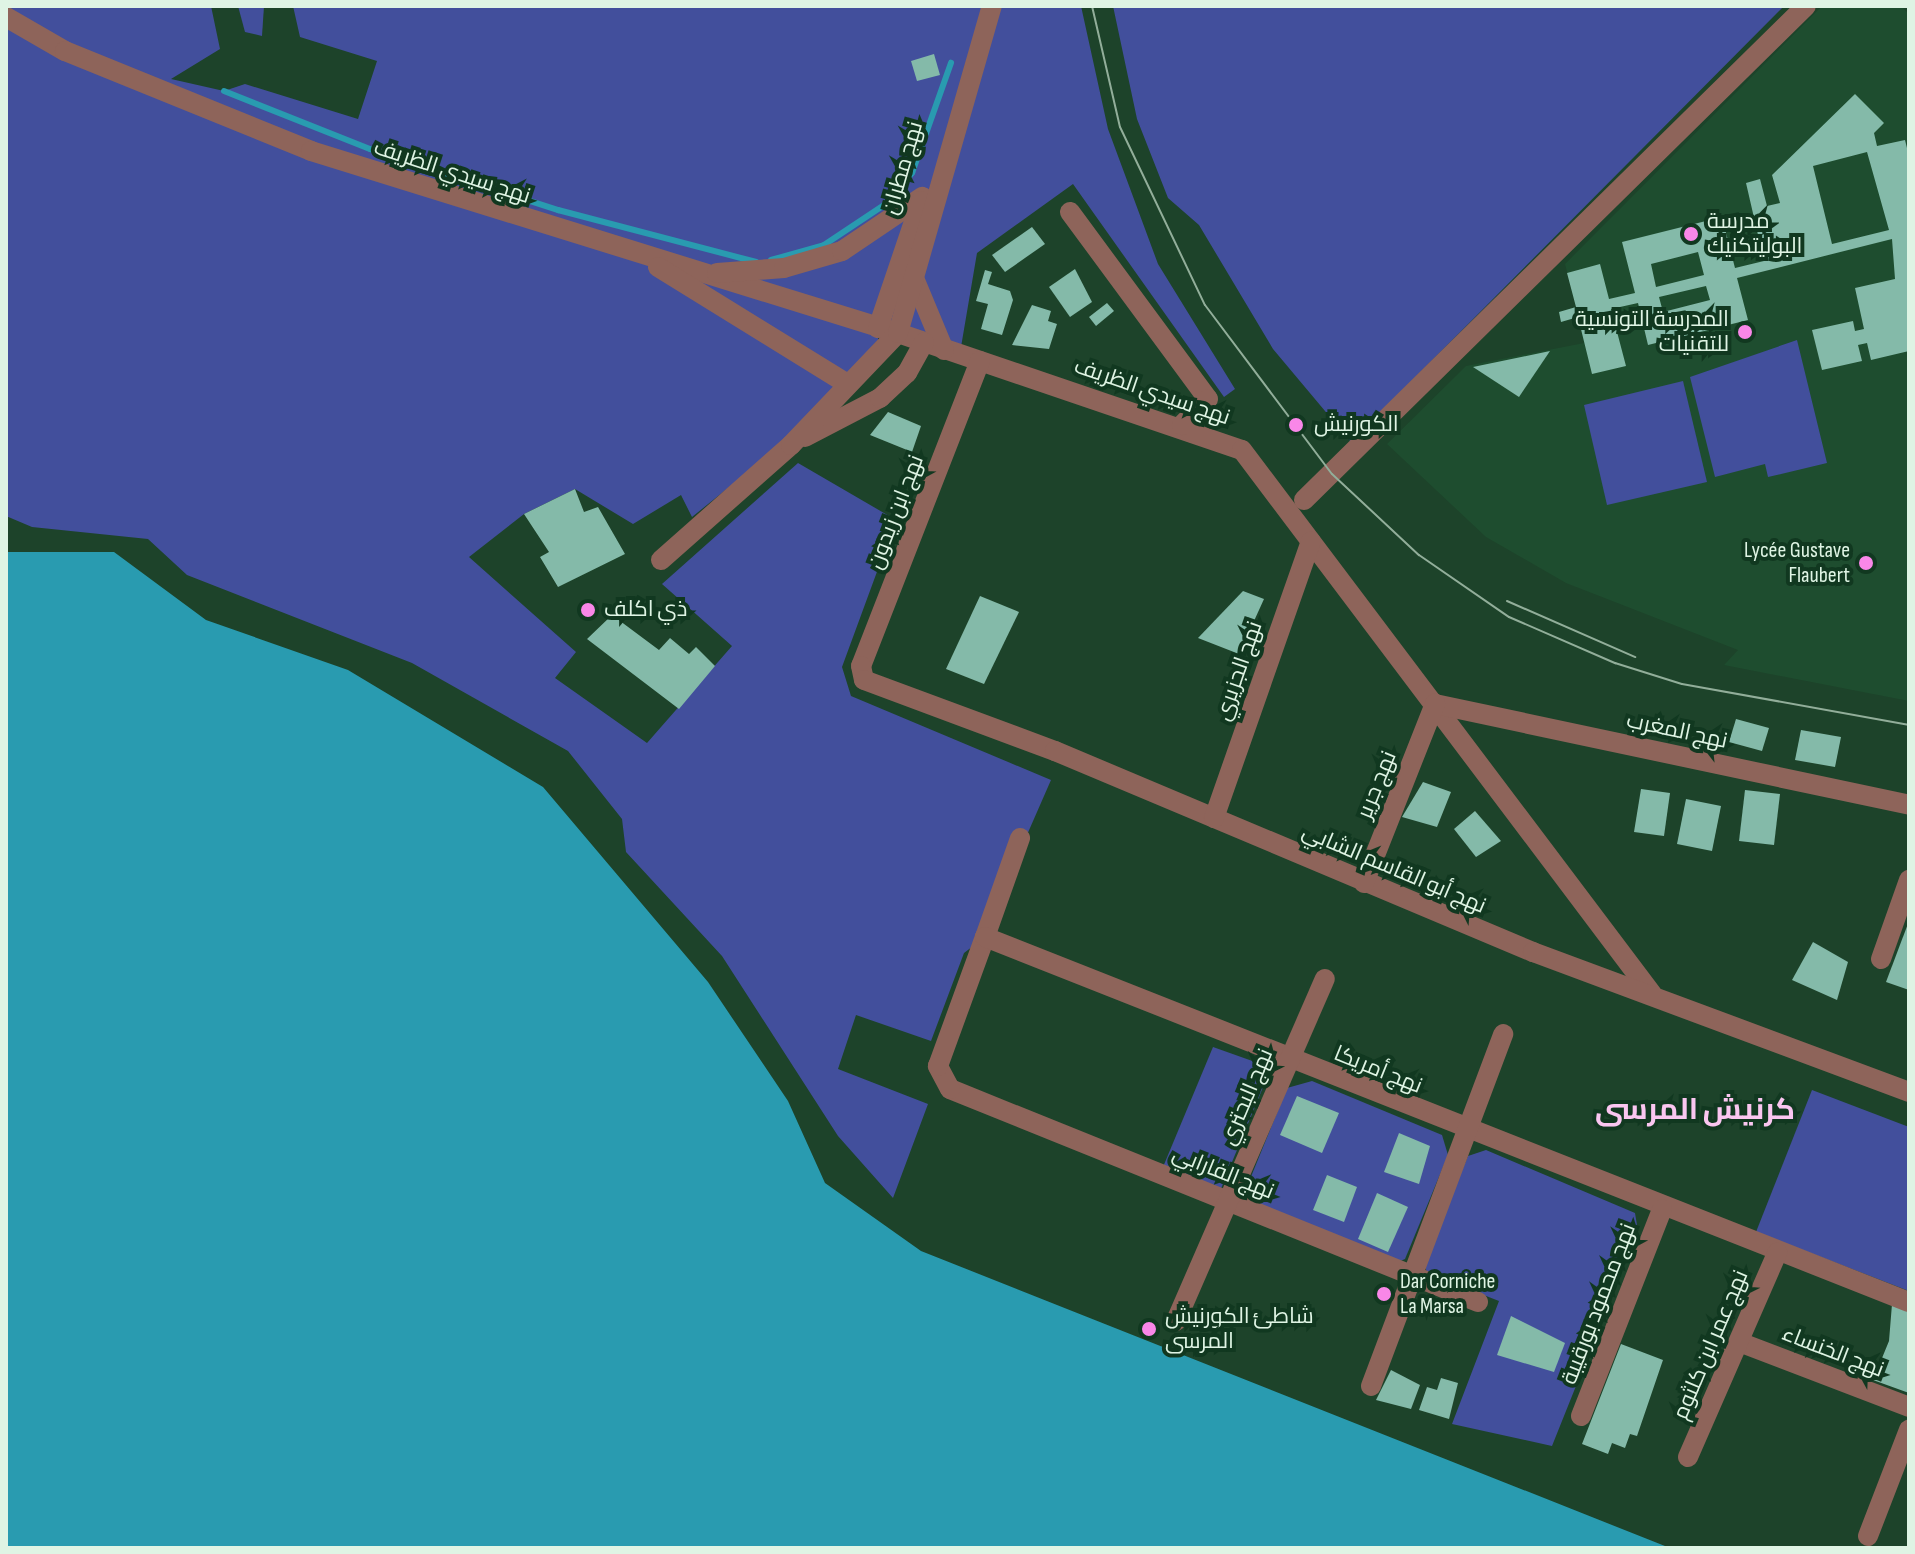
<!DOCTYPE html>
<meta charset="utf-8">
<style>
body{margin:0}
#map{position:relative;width:1915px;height:1554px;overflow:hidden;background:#1d432a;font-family:"Sofia Sans Condensed",Cairo,sans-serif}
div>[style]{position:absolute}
.built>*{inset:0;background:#1e4d2f}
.green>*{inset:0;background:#424f9c}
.water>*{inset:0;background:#299bb0}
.stream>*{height:6px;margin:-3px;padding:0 3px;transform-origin:3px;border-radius:3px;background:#299bb0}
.building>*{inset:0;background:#84baa9}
.minor>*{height:20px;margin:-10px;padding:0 10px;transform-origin:10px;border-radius:10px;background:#8e645a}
.tram>*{height:2px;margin:-1px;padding:0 1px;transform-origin:1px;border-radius:1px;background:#92ae9a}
.dots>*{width:22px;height:22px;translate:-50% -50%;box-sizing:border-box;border:4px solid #113820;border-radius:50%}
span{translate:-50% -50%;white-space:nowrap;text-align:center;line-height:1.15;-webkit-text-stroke:8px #113820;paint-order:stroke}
.street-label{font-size:22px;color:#dff4e4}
.poi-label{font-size:22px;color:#dff4e4}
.left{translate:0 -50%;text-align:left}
.right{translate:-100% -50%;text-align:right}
.district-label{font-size:30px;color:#fac6f0;font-weight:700}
.frame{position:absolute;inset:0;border:8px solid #dff4e4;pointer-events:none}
</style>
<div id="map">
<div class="built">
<div style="clip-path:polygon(1822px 6px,1901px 6px,1909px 14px,1909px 701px,1724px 665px,1738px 650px,1566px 583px,1486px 537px,1387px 444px,1466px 366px,1584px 343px,1578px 318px,1561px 322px,1559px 312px,1576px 307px,1565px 264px)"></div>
</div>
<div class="green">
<div style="clip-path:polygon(6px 6px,211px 6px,220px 49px,171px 79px,224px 91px,245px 84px,358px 119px,377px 61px,300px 37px,293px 6px,1081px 6px,1108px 129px,1158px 264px,1235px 389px,1224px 397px,1073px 184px,977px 253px,961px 347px,879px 319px,878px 340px,785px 442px,692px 517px,681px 495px,633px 524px,575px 489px,524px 514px,469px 557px,576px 652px,555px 678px,647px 743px,732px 646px,662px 584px,798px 463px,896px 520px,842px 667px,851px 696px,1051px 780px,981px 940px,964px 953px,931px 1041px,856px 1015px,838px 1069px,928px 1104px,893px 1198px,838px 1136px,722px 956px,626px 852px,622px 819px,568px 751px,412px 663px,187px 575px,148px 539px,32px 527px,6px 516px)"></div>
<div style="clip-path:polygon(238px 6px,264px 6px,262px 36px,245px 32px)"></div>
<div style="clip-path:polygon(1113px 6px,1784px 6px,1351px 442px,1273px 349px,1199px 225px,1168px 198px,1137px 119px)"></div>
<div style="clip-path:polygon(1797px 340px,1827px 463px,1768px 477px,1765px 464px,1715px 477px,1690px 377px)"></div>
<div style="clip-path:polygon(1683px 381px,1707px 482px,1607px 505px,1584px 405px)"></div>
<div style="clip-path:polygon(1213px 1047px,1258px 1063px,1266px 1080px,1220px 1191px,1163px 1167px)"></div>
<div style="clip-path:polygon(1312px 1081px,1442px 1135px,1448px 1155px,1405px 1259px,1393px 1264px,1252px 1206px,1246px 1189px,1287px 1088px)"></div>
<div style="clip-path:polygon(1812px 1090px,1909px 1127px,1909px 1291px,1756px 1232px)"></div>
<div style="clip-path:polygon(1486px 1150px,1635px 1213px,1638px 1231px,1552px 1446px,1452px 1424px,1499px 1301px,1427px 1273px,1424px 1262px,1468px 1156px)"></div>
</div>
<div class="water">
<div style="clip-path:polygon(6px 552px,114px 552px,206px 620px,348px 670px,543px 787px,708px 982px,788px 1101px,825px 1183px,921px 1251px,1670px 1548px,6px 1548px)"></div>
</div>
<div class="stream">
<div style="left:224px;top:91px;width:157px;rotate:21.7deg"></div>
<div style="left:370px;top:149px;width:198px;rotate:18deg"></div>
<div style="left:558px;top:210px;width:205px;rotate:14.7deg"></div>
<div style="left:771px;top:260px;width:55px;rotate:-15.8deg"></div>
<div style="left:824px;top:245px;width:79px;rotate:-33.7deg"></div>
<div style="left:890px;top:201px;width:36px;rotate:-52deg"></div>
<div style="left:912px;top:173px;width:117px;rotate:-70.5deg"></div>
</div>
<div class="building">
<div style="clip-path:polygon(934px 54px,940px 75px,917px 81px,911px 61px)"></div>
<div style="clip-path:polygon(evenodd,1855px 94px,1884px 123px,1874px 133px,1877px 146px,1905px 140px,1909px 156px,1909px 351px,1871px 360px,1867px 343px,1858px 345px,1862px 361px,1822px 370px,1812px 330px,1853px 321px,1855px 331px,1864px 329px,1855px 288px,1895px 279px,1892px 239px,1737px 278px,1748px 320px,1648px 345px,1638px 303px,1611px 309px,1626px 366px,1592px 374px,1578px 317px,1561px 322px,1559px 312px,1576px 307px,1567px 273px,1600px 264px,1609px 299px,1635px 293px,1622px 242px,1722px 217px,1735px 268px,1764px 261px,1746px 183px,1760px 179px,1767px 206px,1780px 203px,1772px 175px,1855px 94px,1867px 152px,1889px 230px,1832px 244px,1813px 166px,1867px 152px,1855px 94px,1698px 252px,1704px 275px,1656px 287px,1651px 264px,1698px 252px,1855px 94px,1706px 286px,1710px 300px,1663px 312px,1659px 297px,1706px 286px)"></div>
<div style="clip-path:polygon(1032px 227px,1045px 244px,1005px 272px,992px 255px)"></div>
<div style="clip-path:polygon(1075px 269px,1092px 302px,1070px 317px,1049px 287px)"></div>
<div style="clip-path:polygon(985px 270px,992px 272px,988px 284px,1010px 291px,1013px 300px,1002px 335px,981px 329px,988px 304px,976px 301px)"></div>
<div style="clip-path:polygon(1107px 303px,1114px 311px,1096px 326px,1089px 317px)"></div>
<div style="clip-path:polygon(1032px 305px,1051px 311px,1048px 321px,1057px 324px,1049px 349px,1012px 345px)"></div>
<div style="clip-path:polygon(1550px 351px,1519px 397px,1473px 367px)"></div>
<div style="clip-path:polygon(888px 412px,921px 426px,912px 452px,870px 435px)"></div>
<div style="clip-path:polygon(575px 489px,584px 512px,598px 507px,625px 554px,558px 587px,540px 557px,549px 552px,524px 514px)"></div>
<div style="clip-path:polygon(1243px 591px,1264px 599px,1239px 654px,1198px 638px)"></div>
<div style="clip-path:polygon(980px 596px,1019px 612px,984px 684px,946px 669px)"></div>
<div style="clip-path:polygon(612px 615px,659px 650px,670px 638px,689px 654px,696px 647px,715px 666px,679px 709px,587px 639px)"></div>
<div style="clip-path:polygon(1736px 719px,1769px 728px,1762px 751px,1729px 742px)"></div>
<div style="clip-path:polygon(1801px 730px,1841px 737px,1835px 767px,1795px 760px)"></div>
<div style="clip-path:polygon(1423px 782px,1451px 792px,1437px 827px,1402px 817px)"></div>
<div style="clip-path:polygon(1641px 789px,1670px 793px,1664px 836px,1634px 832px)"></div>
<div style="clip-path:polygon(1745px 790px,1780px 794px,1774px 845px,1739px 841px)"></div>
<div style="clip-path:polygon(1686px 799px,1721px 806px,1712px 851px,1677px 844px)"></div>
<div style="clip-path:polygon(1475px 811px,1501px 841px,1476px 857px,1454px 829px)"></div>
<div style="clip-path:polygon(1909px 921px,1909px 990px,1886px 982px)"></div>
<div style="clip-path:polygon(1813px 942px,1848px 962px,1837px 1000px,1792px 980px)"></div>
<div style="clip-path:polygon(1297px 1096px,1339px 1113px,1322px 1153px,1280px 1135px)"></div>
<div style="clip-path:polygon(1399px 1133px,1430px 1146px,1419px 1184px,1384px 1172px)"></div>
<div style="clip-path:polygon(1327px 1175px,1357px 1187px,1344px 1222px,1313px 1210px)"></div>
<div style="clip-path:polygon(1377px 1193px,1408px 1207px,1388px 1252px,1358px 1239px)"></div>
<div style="clip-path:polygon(1892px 1304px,1909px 1311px,1909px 1393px,1873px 1380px,1889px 1341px)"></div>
<div style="clip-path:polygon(1511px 1316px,1565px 1343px,1554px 1372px,1497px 1355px)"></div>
<div style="clip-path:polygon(1621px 1344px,1663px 1360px,1637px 1436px,1630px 1434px,1625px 1448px,1612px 1443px,1608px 1454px,1582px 1444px)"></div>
<div style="clip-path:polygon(1391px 1370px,1420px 1385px,1411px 1409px,1376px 1400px)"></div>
<div style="clip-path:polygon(1441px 1378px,1458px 1383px,1449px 1419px,1419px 1410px,1427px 1387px,1437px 1390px)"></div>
</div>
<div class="minor">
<div style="left:6px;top:17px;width:68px;rotate:30deg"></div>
<div style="left:65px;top:51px;width:266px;rotate:22.1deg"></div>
<div style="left:311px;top:151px;width:615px;rotate:17.23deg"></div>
<div style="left:898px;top:333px;width:363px;rotate:18.8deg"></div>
<div style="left:1242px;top:450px;width:681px;rotate:53deg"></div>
<div style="left:1070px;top:212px;width:232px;rotate:53.6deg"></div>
<div style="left:1208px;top:399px;width:37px;rotate:135deg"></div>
<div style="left:658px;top:267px;width:221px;rotate:31.7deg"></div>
<div style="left:717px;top:273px;width:67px;rotate:-4.3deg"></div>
<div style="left:784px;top:268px;width:60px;rotate:-16.3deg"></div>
<div style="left:842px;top:251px;width:97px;rotate:-34deg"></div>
<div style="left:914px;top:278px;width:78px;rotate:67.4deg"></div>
<div style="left:878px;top:328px;width:134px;rotate:-71.3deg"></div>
<div style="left:980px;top:361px;width:327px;rotate:111.3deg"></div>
<div style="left:861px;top:666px;width:14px;rotate:78deg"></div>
<div style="left:864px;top:680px;width:204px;rotate:20.4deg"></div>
<div style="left:1055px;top:751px;width:519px;rotate:22.81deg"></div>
<div style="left:1533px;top:952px;width:401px;rotate:20.4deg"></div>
<div style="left:805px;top:437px;width:85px;rotate:-27.5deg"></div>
<div style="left:880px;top:398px;width:37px;rotate:-43deg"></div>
<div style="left:907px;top:373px;width:35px;rotate:-61deg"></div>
<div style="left:1304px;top:500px;width:704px;rotate:-44.54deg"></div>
<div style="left:661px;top:560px;width:174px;rotate:-41.5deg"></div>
<div style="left:791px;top:445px;width:155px;rotate:-46.3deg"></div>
<div style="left:898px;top:333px;width:340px;rotate:-74deg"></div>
<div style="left:1435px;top:704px;width:485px;rotate:12deg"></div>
<div style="left:1214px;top:818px;width:293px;rotate:-70.7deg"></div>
<div style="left:1364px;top:883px;width:193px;rotate:-68.4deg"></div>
<div style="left:985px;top:937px;width:105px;rotate:-70.5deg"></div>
<div style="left:1881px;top:959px;width:84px;rotate:-70.5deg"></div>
<div style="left:1478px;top:1302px;width:569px;rotate:-158.03deg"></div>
<div style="left:950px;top:1089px;width:26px;rotate:-118deg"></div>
<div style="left:938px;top:1066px;width:137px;rotate:-70deg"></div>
<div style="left:985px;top:937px;width:993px;rotate:21.56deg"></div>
<div style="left:1176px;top:1321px;width:373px;rotate:-66.5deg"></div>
<div style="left:1739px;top:1342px;width:182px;rotate:20.9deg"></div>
<div style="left:1371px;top:1386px;width:376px;rotate:-69.4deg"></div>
<div style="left:1581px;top:1416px;width:222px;rotate:-68.6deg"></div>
<div style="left:1688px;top:1457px;width:223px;rotate:-66.4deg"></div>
<div style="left:1868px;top:1536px;width:114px;rotate:-68.9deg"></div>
</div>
<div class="tram">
<div style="left:1092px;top:6px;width:124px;rotate:77deg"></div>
<div style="left:1120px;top:127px;width:197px;rotate:64.5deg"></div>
<div style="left:1205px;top:305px;width:211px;rotate:53.1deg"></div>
<div style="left:1332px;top:474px;width:119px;rotate:43deg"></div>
<div style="left:1419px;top:555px;width:109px;rotate:34.6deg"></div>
<div style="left:1509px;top:617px;width:116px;rotate:23.5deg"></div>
<div style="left:1615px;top:663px;width:70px;rotate:17.4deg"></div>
<div style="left:1682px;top:684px;width:231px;rotate:10.2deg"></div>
<div style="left:1507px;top:601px;width:140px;rotate:23.6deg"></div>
</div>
<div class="dots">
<div style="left:1691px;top:234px;background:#f987e8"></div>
<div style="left:1745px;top:332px;background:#f987e8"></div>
<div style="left:1296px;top:425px;background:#f987e8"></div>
<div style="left:1866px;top:563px;background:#f987e8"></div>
<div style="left:588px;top:610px;background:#f987e8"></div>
<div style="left:1384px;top:1294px;background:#f987e8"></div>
<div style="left:1149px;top:1329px;background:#f987e8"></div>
</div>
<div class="street-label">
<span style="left:903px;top:168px;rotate:-74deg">نهج مطران</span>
<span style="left:452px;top:172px;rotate:18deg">نهج سيدي الظريف</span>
<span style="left:1152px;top:392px;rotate:19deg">نهج سيدي الظريف</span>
<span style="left:896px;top:512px;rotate:-69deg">نهج ابن زيدون</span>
<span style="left:1239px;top:671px;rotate:-71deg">نهج الجزيري</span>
<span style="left:1677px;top:731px;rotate:12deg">نهج المغرب</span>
<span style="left:1377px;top:785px;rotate:-68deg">نهج جرير</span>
<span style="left:1394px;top:869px;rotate:23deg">نهج أبو القاسم الشابي</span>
<span style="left:1378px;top:1070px;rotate:22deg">نهج أمريكا</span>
<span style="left:1247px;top:1097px;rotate:-67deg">نهج البحتري</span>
<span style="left:1223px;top:1173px;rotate:22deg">نهج الفارابي</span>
<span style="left:1599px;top:1304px;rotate:-69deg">نهج محمود بورقيبة</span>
<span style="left:1711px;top:1345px;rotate:-67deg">نهج عمر ابن كلثوم</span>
<span style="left:1833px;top:1352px;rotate:21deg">نهج الخنساء</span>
</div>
<div class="poi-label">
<span class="left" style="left:1707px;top:234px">مدرسة<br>البوليتكنيك</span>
<span class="right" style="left:1729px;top:332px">المدرسة التونسية<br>للتقنيات</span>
<span class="left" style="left:1314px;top:425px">الكورنيش</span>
<span class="right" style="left:1850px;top:563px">Lycée Gustave<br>Flaubert</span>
<span class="left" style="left:604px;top:610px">ذي اكلف</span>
<span class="left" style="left:1400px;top:1294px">Dar Corniche<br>La Marsa</span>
<span class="left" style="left:1165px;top:1329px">شاطئ الكورنيش<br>المرسى</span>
</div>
<div class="district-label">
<span style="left:1695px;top:1110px">كرنيش المرسى</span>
</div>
<div class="frame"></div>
</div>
